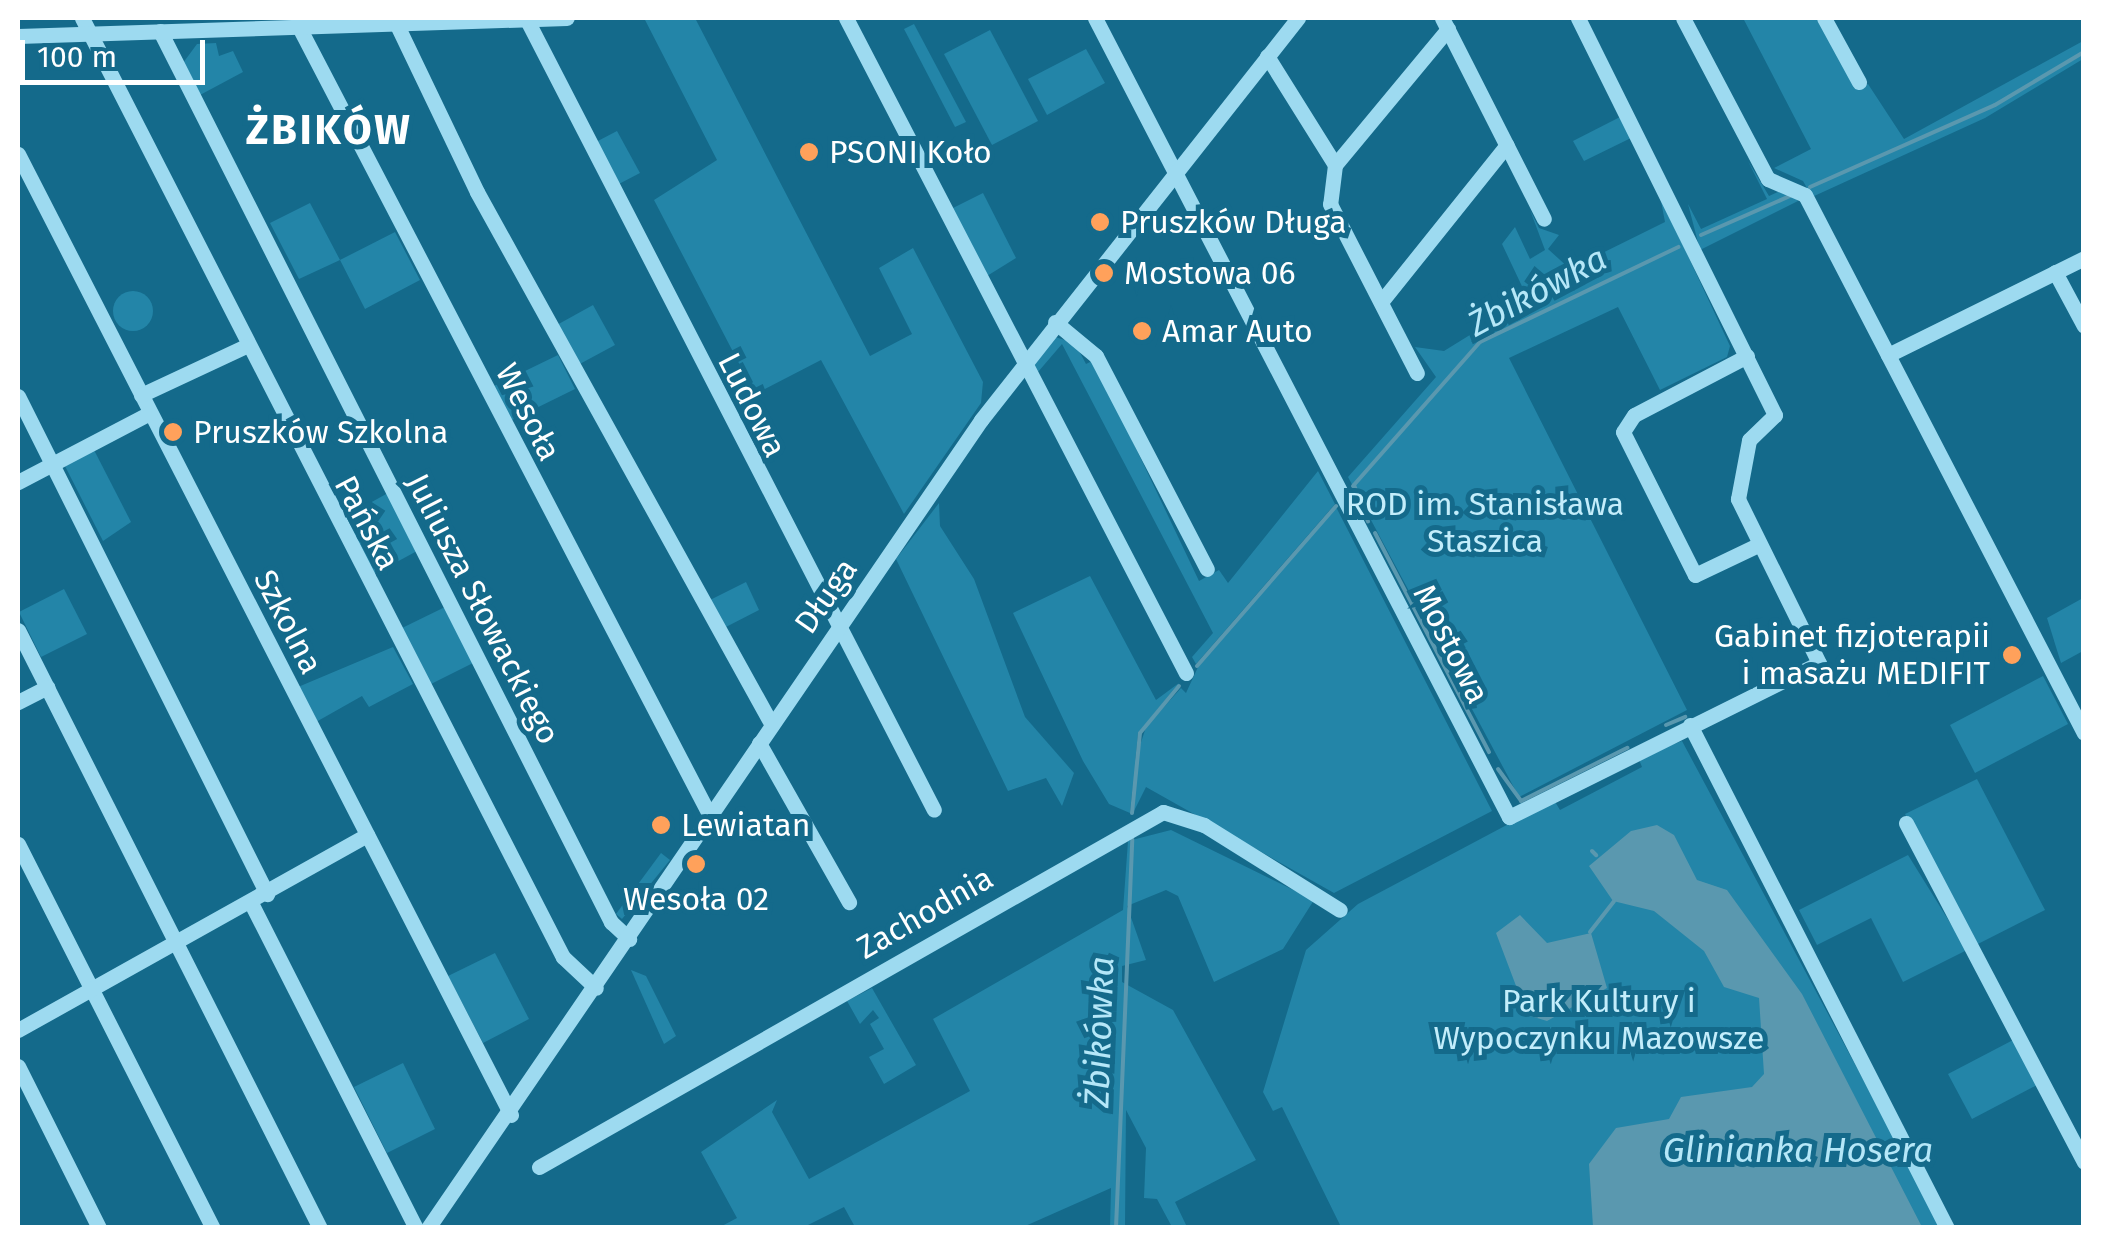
<!DOCTYPE html>
<meta charset="utf-8">
<style>
body{margin:0}
#map{position:relative;width:2101px;height:1245px;overflow:hidden;background:#146a8b;font-family:"Fira Sans",sans-serif}
div>[style]{position:absolute}
.green>*{inset:0;background:#2385a8}
.round{border-radius:50%}
.water>*{inset:0;background:#5a98af}
.stream>*{height:4px;margin:-2px;padding:0 2px;transform-origin:2px;border-radius:2px;background:#5a98af}
.minor>*{height:15px;margin:-7.5px;padding:0 7.5px;transform-origin:7.5px;border-radius:7.5px;background:#9ddaf0}
.dots>*{width:28px;height:28px;translate:-50% -50%;box-sizing:border-box;border:5px solid #146a8b;border-radius:50%}
span{translate:-50% -50%;white-space:nowrap;text-align:center;line-height:1.15;-webkit-text-stroke:10px #146a8b;paint-order:stroke}
.poi-label{font-size:32px;color:#fff}
.left{translate:0 -50%;text-align:left}
.right{translate:-100% -50%;text-align:right}
.street-label{font-size:32px;color:#fff}
.park-label{font-size:32px;color:#c3edfb}
.water-label{font-size:35px;color:#b5e7f8;font-style:italic}
.district-label{font-size:42px;color:#fff;font-weight:700;letter-spacing:2.5px}
.frame{position:absolute;inset:0;border:20px solid #fff;pointer-events:none}
.scale{position:absolute;left:20px;top:40px;width:185px;height:45px;box-sizing:border-box;border:5px solid #fff;border-top:0;padding-left:12px;font-size:30px;line-height:35px;white-space:nowrap;color:#fff;-webkit-text-stroke:8px #146a8b;paint-order:stroke}
</style>
<div id="map">
<div class="green">
<div style="clip-path:polygon(644px 18px,695px 18px,870px 356px,912px 334px,879px 268px,913px 248px,983px 382px,981px 403px,904px 514px,821px 360px,755px 394px,654px 200px,717px 160px)"></div>
<div style="clip-path:polygon(1743px 18px,1819px 18px,1859px 89px,1868px 84px,1904px 139px,2083px 41px,2083px 59px,1985px 118px,1812px 197px,1803px 181px,1774px 168px,1811px 149px)"></div>
<div style="clip-path:polygon(914px 24px,966px 122px,955px 127px,904px 29px)"></div>
<div style="clip-path:polygon(990px 30px,1038px 121px,992px 145px,944px 54px)"></div>
<div style="clip-path:polygon(216px 43px,219px 56px,233px 51px,243px 72px,200px 95px,183px 63px,197px 44px)"></div>
<div style="clip-path:polygon(1086px 49px,1105px 83px,1047px 115px,1028px 79px)"></div>
<div style="clip-path:polygon(1620px 117px,1631px 138px,1584px 161px,1573px 141px)"></div>
<div style="clip-path:polygon(617px 131px,640px 173px,615px 186px,594px 143px)"></div>
<div style="clip-path:polygon(1748px 161px,1769px 196px,1787px 188px,1798px 201px,1700px 250px,1688px 204px,1701px 229px,1767px 199px)"></div>
<div style="clip-path:polygon(983px 193px,1016px 258px,987px 276px,951px 209px)"></div>
<div style="clip-path:polygon(1660px 196px,1730px 346px,1727px 357px,1660px 390px,1618px 307px,1509px 358px,1687px 710px,1519px 797px,1348px 477px,1436px 377px,1415px 347px,1444px 351px,1528px 299px,1502px 244px,1515px 227px,1530px 259px,1545px 250px,1530px 210px,1539px 228px,1559px 235px,1548px 249px,1570px 269px,1665px 222px)"></div>
<div style="clip-path:polygon(310px 203px,340px 260px,395px 232px,420px 280px,365px 309px,340px 260px,299px 279px,270px 223px)"></div>
<div class="round" style="left:113px;top:291px;width:40px;height:40px"></div>
<div style="clip-path:polygon(593px 305px,615px 345px,576px 366px,555px 326px)"></div>
<div style="clip-path:polygon(1055px 337px,1075px 343px,1086px 364px,1094px 360px,1199px 581px,1219px 570px,1228px 583px,1318px 471px,1335px 504px,1196px 664px,1192px 657px,1213px 633px,1062px 344px,1038px 372px,1033px 366px)"></div>
<div style="clip-path:polygon(558px 355px,575px 389px,510px 421px,492px 387px)"></div>
<div style="clip-path:polygon(94px 450px,131px 522px,103px 541px,65px 466px)"></div>
<div style="clip-path:polygon(388px 493px,417px 551px,369px 577px,339px 520px)"></div>
<div style="clip-path:polygon(939px 503px,940px 526px,974px 579px,1025px 717px,1074px 773px,1062px 806px,1046px 778px,1008px 791px,896px 559px)"></div>
<div style="clip-path:polygon(1336px 507px,1492px 811px,1334px 893px,1146px 787px,1133px 813px,1132px 770px,1146px 727px,1181px 688px,1186px 693px,1198px 667px)"></div>
<div style="clip-path:polygon(1090px 576px,1156px 700px,1179px 683px,1138px 733px,1130px 813px,1109px 804px,1083px 761px,1013px 613px)"></div>
<div style="clip-path:polygon(746px 582px,759px 610px,722px 629px,708px 601px)"></div>
<div style="clip-path:polygon(64px 589px,87px 634px,41px 657px,19px 612px)"></div>
<div style="clip-path:polygon(2083px 598px,2083px 651px,2061px 663px,2047px 618px)"></div>
<div style="clip-path:polygon(445px 607px,473px 663px,425px 687px,400px 629px)"></div>
<div style="clip-path:polygon(393px 647px,413px 684px,369px 707px,362px 696px,316px 722px,298px 687px)"></div>
<div style="clip-path:polygon(2043px 676px,2068px 724px,1975px 773px,1950px 725px)"></div>
<div style="clip-path:polygon(1682px 741px,1942px 1227px,1341px 1227px,1282px 1107px,1273px 1111px,1263px 1092px,1306px 950px,1358px 904px,1554px 800px,1560px 810px,1642px 767px,1638px 757px)"></div>
<div style="clip-path:polygon(1977px 779px,2045px 910px,1974px 946px,1905px 814px)"></div>
<div style="clip-path:polygon(1171px 830px,1314px 900px,1283px 949px,1214px 982px,1178px 896px,1166px 890px,1127px 906px,1146px 960px,1122px 966px,1122px 982px,1173px 1010px,1256px 1160px,1175px 1202px,1187px 1227px,1172px 1227px,1157px 1199px,1144px 1198px,1146px 1148px,1126px 1110px,1125px 1227px,1110px 1227px,1111px 1188px,1023px 1227px,855px 1227px,844px 1207px,804px 1227px,720px 1227px,737px 1218px,701px 1152px,777px 1100px,772px 1112px,809px 1179px,970px 1091px,933px 1019px,1123px 910px,1128px 841px)"></div>
<div style="clip-path:polygon(661px 853px,670px 860px,622px 919px,616px 914px)"></div>
<div style="clip-path:polygon(1908px 855px,1967px 950px,1903px 982px,1871px 918px,1817px 945px,1799px 910px)"></div>
<div style="clip-path:polygon(495px 953px,529px 1019px,483px 1043px,448px 976px)"></div>
<div style="clip-path:polygon(631px 970px,646px 976px,676px 1036px,664px 1044px)"></div>
<div style="clip-path:polygon(872px 988px,916px 1065px,884px 1084px,869px 1057px,884px 1049px,870px 1024px,879px 1018px,873px 1010px,860px 1024px,847px 1001px)"></div>
<div style="clip-path:polygon(2015px 1039px,2039px 1084px,1972px 1119px,1948px 1074px)"></div>
<div style="clip-path:polygon(403px 1063px,435px 1129px,387px 1153px,354px 1087px)"></div>
</div>
<div class="water">
<div style="clip-path:polygon(1657px 825px,1674px 835px,1697px 880px,1727px 890px,1802px 994px,1922px 1227px,1593px 1227px,1589px 1164px,1616px 1128px,1669px 1119px,1681px 1097px,1752px 1087px,1764px 1074px,1759px 998px,1724px 987px,1704px 951px,1654px 911px,1613px 901px,1589px 866px,1631px 831px)"></div>
<div style="clip-path:polygon(1520px 915px,1547px 943px,1591px 933px,1607px 988px,1547px 1021px,1527px 1015px,1496px 933px)"></div>
</div>
<div class="stream">
<div style="left:1810px;top:187px;width:202px;rotate:-23.9deg"></div>
<div style="left:1995px;top:105px;width:104px;rotate:-30.8deg"></div>
<div style="left:1701px;top:235px;width:99px;rotate:-23.7deg"></div>
<div style="left:1354px;top:485px;width:39px;rotate:69deg"></div>
<div style="left:1353px;top:486px;width:192px;rotate:-48.6deg"></div>
<div style="left:1480px;top:342px;width:220px;rotate:-25.6deg"></div>
<div style="left:1375px;top:533px;width:247px;rotate:62.5deg"></div>
<div style="left:1197px;top:666px;width:212px;rotate:-49deg"></div>
<div style="left:1666px;top:725px;width:21px;rotate:-23deg"></div>
<div style="left:1498px;top:769px;width:39px;rotate:54deg"></div>
<div style="left:1521px;top:801px;width:119px;rotate:-26.6deg"></div>
<div style="left:1132px;top:813px;width:80px;rotate:-84.3deg"></div>
<div style="left:1140px;top:733px;width:61px;rotate:-50.3deg"></div>
<div style="left:1592px;top:851px;width:6px;rotate:45deg"></div>
<div style="left:1590px;top:932px;width:39px;rotate:-52deg"></div>
<div style="left:1116px;top:1228px;width:389px;rotate:-87.6deg"></div>
</div>
<div class="minor">
<div style="left:82px;top:18px;width:1055px;rotate:62.88deg"></div>
<div style="left:563px;top:957px;width:45px;rotate:43.2deg"></div>
<div style="left:846px;top:18px;width:738px;rotate:62.57deg"></div>
<div style="left:1095px;top:18px;width:900px;rotate:62.61deg"></div>
<div style="left:1509px;top:817px;width:346px;rotate:-26.4deg"></div>
<div style="left:1819px;top:663px;width:183px;rotate:-116.3deg"></div>
<div style="left:1738px;top:499px;width:60px;rotate:-79.4deg"></div>
<div style="left:1749px;top:440px;width:36px;rotate:-44deg"></div>
<div style="left:1775px;top:415px;width:443px;rotate:-116.4deg"></div>
<div style="left:1442px;top:18px;width:225px;rotate:63.1deg"></div>
<div style="left:1683px;top:18px;width:182px;rotate:62.2deg"></div>
<div style="left:1768px;top:179px;width:40px;rotate:23.4deg"></div>
<div style="left:1805px;top:195px;width:606px;rotate:62.59deg"></div>
<div style="left:1824px;top:18px;width:73px;rotate:61.3deg"></div>
<div style="left:528px;top:22px;width:886px;rotate:62.74deg"></div>
<div style="left:397px;top:25px;width:185px;rotate:64.4deg"></div>
<div style="left:477px;top:192px;width:609px;rotate:61.04deg"></div>
<div style="left:300px;top:29px;width:887px;rotate:62.48deg"></div>
<div style="left:160px;top:31px;width:999px;rotate:63.15deg"></div>
<div style="left:611px;top:922px;width:25px;rotate:43deg"></div>
<div style="left:18px;top:36px;width:549px;rotate:-1.88deg"></div>
<div style="left:1267px;top:56px;width:128px;rotate:58deg"></div>
<div style="left:1335px;top:165px;width:39px;rotate:97deg"></div>
<div style="left:1330px;top:204px;width:190px;rotate:62.8deg"></div>
<div style="left:18px;top:154px;width:1080px;rotate:62.84deg"></div>
<div style="left:1335px;top:165px;width:177px;rotate:-50.3deg"></div>
<div style="left:2055px;top:272px;width:61px;rotate:61.8deg"></div>
<div style="left:1381px;top:302px;width:201px;rotate:-51.3deg"></div>
<div style="left:1055px;top:322px;width:53px;rotate:39.7deg"></div>
<div style="left:1096px;top:356px;width:240px;rotate:62.5deg"></div>
<div style="left:1888px;top:355px;width:219px;rotate:-26.3deg"></div>
<div style="left:1747px;top:356px;width:127px;rotate:152.4deg"></div>
<div style="left:1634px;top:415px;width:20px;rotate:123deg"></div>
<div style="left:1623px;top:432px;width:160px;rotate:63.3deg"></div>
<div style="left:1695px;top:575px;width:70px;rotate:-25.5deg"></div>
<div style="left:141px;top:395px;width:114px;rotate:-25deg"></div>
<div style="left:18px;top:396px;width:557px;rotate:63.43deg"></div>
<div style="left:18px;top:482px;width:149px;rotate:-27.6deg"></div>
<div style="left:18px;top:630px;width:670px;rotate:63.21deg"></div>
<div style="left:18px;top:702px;width:33px;rotate:-27deg"></div>
<div style="left:1690px;top:725px;width:565px;rotate:62.94deg"></div>
<div style="left:759px;top:743px;width:183px;rotate:60.5deg"></div>
<div style="left:1906px;top:823px;width:383px;rotate:62.3deg"></div>
<div style="left:18px;top:844px;width:431px;rotate:63.1deg"></div>
<div style="left:251px;top:903px;width:364px;rotate:63.1deg"></div>
<div style="left:18px;top:1030px;width:400px;rotate:-29.2deg"></div>
<div style="left:18px;top:1066px;width:181px;rotate:63.4deg"></div>
<div style="left:539px;top:1167px;width:718px;rotate:-29.64deg"></div>
<div style="left:1163px;top:812px;width:43px;rotate:17.6deg"></div>
<div style="left:1204px;top:825px;width:160px;rotate:32deg"></div>
<div style="left:428px;top:1228px;width:979px;rotate:-55.61deg"></div>
<div style="left:981px;top:420px;width:512px;rotate:-51.74deg"></div>
</div>
<div class="dots">
<div style="left:809px;top:152px;background:#ffa15b"></div>
<div style="left:1100px;top:222px;background:#ffa15b"></div>
<div style="left:1104px;top:273px;background:#ffa15b"></div>
<div style="left:1142px;top:331px;background:#ffa15b"></div>
<div style="left:173px;top:432px;background:#ffa15b"></div>
<div style="left:2012px;top:655px;background:#ffa15b"></div>
<div style="left:661px;top:825px;background:#ffa15b"></div>
<div style="left:696px;top:864px;background:#ffa15b"></div>
</div>
<div class="poi-label">
<span class="left" style="left:829px;top:152px">PSONI Koło</span>
<span class="left" style="left:1120px;top:222px">Pruszków Długa</span>
<span class="left" style="left:1124px;top:273px">Mostowa 06</span>
<span class="left" style="left:1162px;top:331px">Amar Auto</span>
<span class="left" style="left:193px;top:432px">Pruszków Szkolna</span>
<span class="right" style="left:1990px;top:655px">Gabinet fizjoterapii<br>i masażu MEDIFIT</span>
<span class="left" style="left:681px;top:825px">Lewiatan</span>
<span style="left:696px;top:899px">Wesoła 02</span>
</div>
<div class="street-label">
<span style="left:752px;top:405px;rotate:63deg">Ludowa</span>
<span style="left:528px;top:412px;rotate:63deg">Wesoła</span>
<span style="left:367px;top:523px;rotate:62deg">Pańska</span>
<span style="left:826px;top:596px;rotate:-55deg">Długa</span>
<span style="left:483px;top:609px;rotate:63deg">Juliusza Słowackiego</span>
<span style="left:288px;top:622px;rotate:63deg">Szkolna</span>
<span style="left:1451px;top:644px;rotate:63deg">Mostowa</span>
<span style="left:925px;top:913px;rotate:-30deg">Zachodnia</span>
</div>
<div class="park-label">
<span style="left:1485px;top:523px">ROD im. Stanisława<br>Staszica</span>
<span style="left:1599px;top:1020px">Park Kultury i<br>Wypoczynku Mazowsze</span>
</div>
<div class="water-label">
<span style="left:1537px;top:291px;rotate:-28deg">Żbikówka</span>
<span style="left:1099px;top:1032px;rotate:-88deg">Żbikówka</span>
<span style="left:1798px;top:1150px">Glinianka Hosera</span>
</div>
<div class="district-label">
<span style="left:329px;top:130px">ŻBIKÓW</span>
</div>
<div class="frame"></div>
<div class="scale">100 m</div>
</div>
